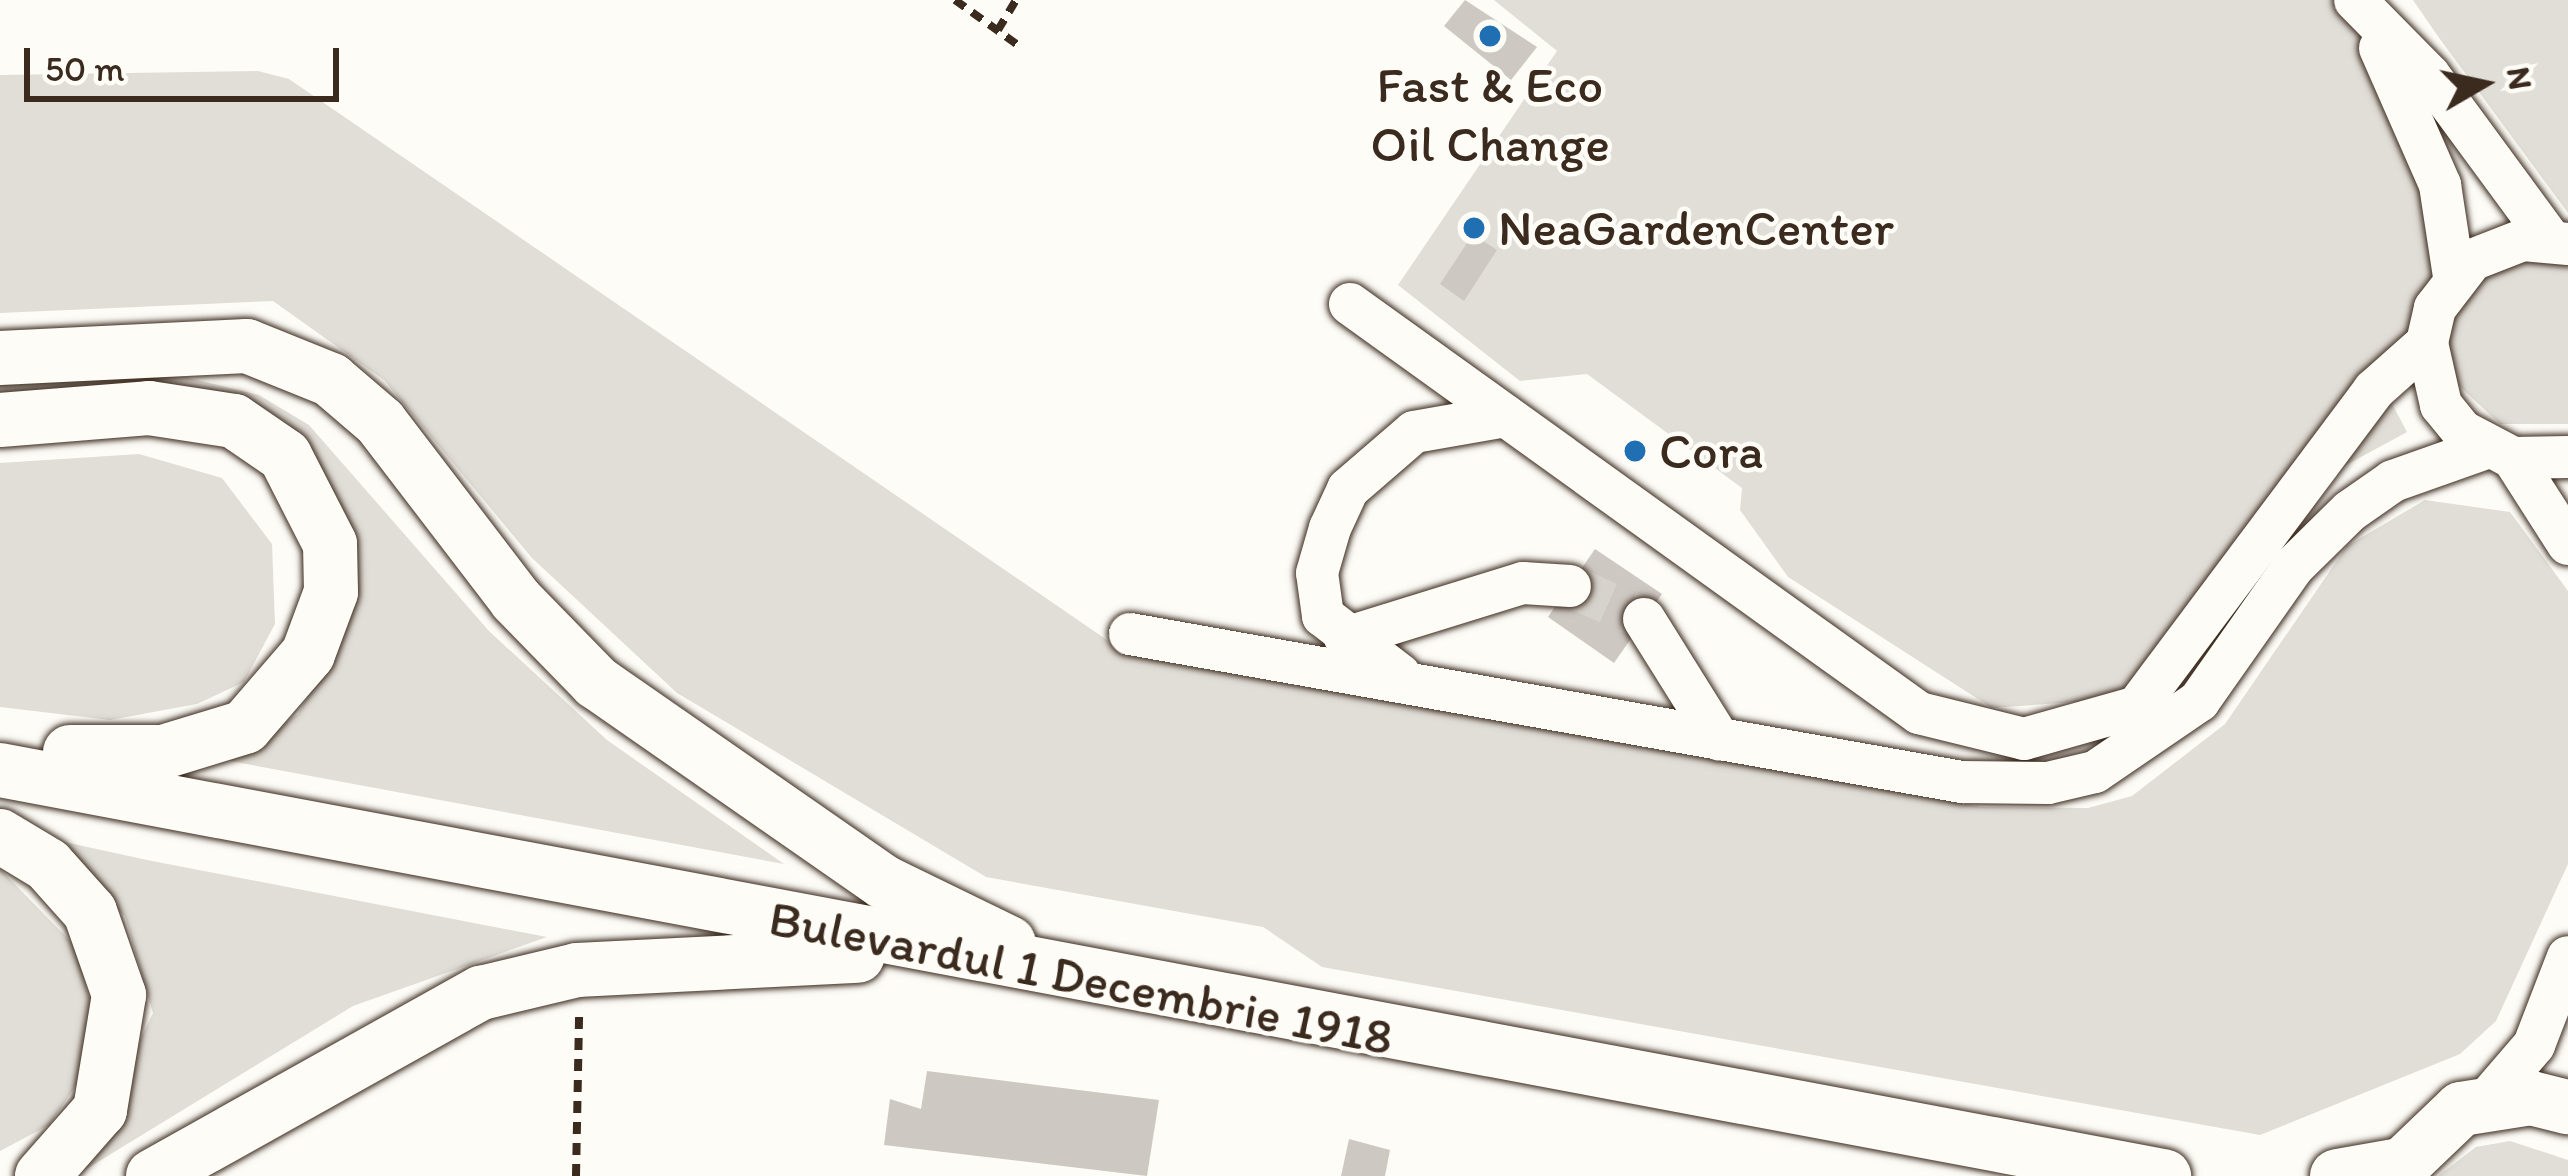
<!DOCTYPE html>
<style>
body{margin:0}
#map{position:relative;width:2568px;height:1176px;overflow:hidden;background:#fdfcf7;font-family:Itim,sans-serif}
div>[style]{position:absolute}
.green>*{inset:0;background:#e1ded7}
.building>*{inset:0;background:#cdc8c2}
.minor-tunnel>*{height:42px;margin-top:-21px;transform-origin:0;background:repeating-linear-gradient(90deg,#d6d2cc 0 42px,transparent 0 63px)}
.path>*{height:8px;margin-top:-4px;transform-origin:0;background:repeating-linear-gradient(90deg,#3b2a1e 0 12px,transparent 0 21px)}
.roads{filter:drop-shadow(0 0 3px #3b2a1e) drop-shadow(0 0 3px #3b2a1e)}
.minor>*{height:42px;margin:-21px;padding:0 21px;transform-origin:21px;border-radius:21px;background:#fdfcf7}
.major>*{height:54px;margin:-27px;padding:0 27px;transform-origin:27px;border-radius:27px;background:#fdfcf7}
.dots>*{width:33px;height:33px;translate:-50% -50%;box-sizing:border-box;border:6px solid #fdfcf7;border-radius:50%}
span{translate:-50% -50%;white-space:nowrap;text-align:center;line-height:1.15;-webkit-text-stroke:9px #fdfcf7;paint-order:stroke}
.poi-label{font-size:51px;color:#3b2a1e}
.left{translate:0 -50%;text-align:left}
.street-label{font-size:51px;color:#3b2a1e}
.north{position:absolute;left:2424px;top:24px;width:120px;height:120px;-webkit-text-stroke:9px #fdfcf7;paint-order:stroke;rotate:81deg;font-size:33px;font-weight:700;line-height:48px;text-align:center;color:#3b2a1e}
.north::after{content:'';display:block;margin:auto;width:42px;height:54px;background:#3b2a1e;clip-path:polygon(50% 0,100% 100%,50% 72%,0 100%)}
.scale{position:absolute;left:24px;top:48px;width:315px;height:54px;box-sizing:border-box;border:6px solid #3b2a1e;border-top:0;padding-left:15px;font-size:36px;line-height:42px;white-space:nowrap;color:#3b2a1e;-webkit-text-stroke:9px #fdfcf7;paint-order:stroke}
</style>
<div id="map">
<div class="green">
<div style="clip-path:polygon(1494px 0,2352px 0,2454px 277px,2167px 676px,2088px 701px,1992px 708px,1788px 577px,1740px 510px,1742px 488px,1587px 374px,1520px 381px,1398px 285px,1557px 51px)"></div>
<div style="clip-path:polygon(2413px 0,2568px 0,2568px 213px,2437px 35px)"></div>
<div style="clip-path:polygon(258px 71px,289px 79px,1123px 651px,1981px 807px,2088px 808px,2132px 796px,2225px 724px,2347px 546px,2425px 500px,2510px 512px,2568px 591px,2568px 864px,2496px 1021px,2460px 1054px,2260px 1135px,1322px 967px,1263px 927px,986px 877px,677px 693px,532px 558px,384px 380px,273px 301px,0 313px,0 75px)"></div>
<div style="clip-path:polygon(2568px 255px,2568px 424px,2500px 424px,2455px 382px,2446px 321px,2480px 266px)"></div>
<div style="clip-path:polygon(181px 376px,259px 395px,309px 425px,489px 631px,607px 740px,784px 864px,230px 761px,298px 714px,336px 645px,278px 440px,0 405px,0 384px)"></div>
<div style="clip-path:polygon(2388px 396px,2407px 432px,2328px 475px)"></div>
<div style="clip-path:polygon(139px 454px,222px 478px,272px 544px,275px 624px,244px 682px,197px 704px,110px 720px,0 707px,0 463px)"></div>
<div style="clip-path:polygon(60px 841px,147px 860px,547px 937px,353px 1006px,75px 1176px,153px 1013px,125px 916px,35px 844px)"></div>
<div style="clip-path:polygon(0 869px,77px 948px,93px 1015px,79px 1081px,49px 1125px,0 1151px)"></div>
<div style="clip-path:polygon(2510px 1141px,2568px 1160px,2568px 1176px,2438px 1176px,2476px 1147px)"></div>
</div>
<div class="building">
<div style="clip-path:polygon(1465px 0,1537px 47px,1511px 80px,1444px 26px)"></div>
<div style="clip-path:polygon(1473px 234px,1497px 250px,1464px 301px,1440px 284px)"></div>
<div style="clip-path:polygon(1595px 549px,1662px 594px,1614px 663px,1548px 617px)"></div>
<div style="clip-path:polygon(927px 1071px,1159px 1100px,1147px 1176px,884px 1145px,890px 1099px,921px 1109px)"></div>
<div style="clip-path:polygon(1349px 1139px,1390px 1150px,1385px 1176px,1341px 1176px)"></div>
</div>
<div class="minor-tunnel">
<div style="left:1570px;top:586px;width:81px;rotate:24deg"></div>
</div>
<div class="path">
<div style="left:955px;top:0;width:82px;rotate:35.6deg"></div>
<div style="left:998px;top:30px;width:35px;rotate:-59deg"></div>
<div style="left:576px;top:1176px;width:163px;rotate:-88.9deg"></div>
</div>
<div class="roads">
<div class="minor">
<div style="left:2355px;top:0;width:105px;rotate:45.4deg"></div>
<div style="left:2429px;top:75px;width:205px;rotate:53.7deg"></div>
<div style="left:2380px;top:48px;width:150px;rotate:66.3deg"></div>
<div style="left:2440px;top:185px;width:93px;rotate:81.3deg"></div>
<div style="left:2568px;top:244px;width:45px;rotate:-174.9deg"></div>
<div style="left:2523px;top:240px;width:55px;rotate:158.6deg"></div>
<div style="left:2472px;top:260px;width:61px;rotate:127.6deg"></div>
<div style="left:2435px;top:308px;width:36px;rotate:103deg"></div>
<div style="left:2427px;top:343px;width:64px;rotate:77.3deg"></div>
<div style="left:2441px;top:405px;width:33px;rotate:51deg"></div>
<div style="left:2462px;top:431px;width:58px;rotate:27.9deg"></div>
<div style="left:2513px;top:458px;width:55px;rotate:-1deg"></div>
<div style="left:1350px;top:304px;width:701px;rotate:35.71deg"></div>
<div style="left:1919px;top:713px;width:108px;rotate:13.9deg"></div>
<div style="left:2024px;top:739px;width:117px;rotate:-15.8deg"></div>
<div style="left:2137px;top:707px;width:396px;rotate:-53.2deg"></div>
<div style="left:2374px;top:390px;width:71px;rotate:-41.6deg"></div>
<div style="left:2513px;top:458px;width:102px;rotate:57.4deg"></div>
<div style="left:1644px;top:619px;width:142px;rotate:58deg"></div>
<div style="left:1130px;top:634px;width:845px;rotate:10.09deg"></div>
<div style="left:1962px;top:782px;width:86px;rotate:0.7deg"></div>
<div style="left:2048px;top:783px;width:48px;rotate:-13.2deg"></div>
<div style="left:2095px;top:772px;width:126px;rotate:-34.3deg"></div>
<div style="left:2199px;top:701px;width:165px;rotate:-54.9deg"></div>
<div style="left:2294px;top:566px;width:78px;rotate:-44.5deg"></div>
<div style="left:2350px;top:511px;width:52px;rotate:-34.9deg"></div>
<div style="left:2393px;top:481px;width:99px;rotate:-19.5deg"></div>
<div style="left:1345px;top:638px;width:186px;rotate:-17.2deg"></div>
<div style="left:1523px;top:583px;width:47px;rotate:3.7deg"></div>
<div style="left:1400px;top:675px;width:97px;rotate:-142.5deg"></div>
<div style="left:1323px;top:616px;width:43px;rotate:-97.9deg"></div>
<div style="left:1317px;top:573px;width:47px;rotate:-73.9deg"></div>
<div style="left:1330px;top:528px;width:43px;rotate:-65.2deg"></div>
<div style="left:1348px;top:489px;width:87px;rotate:-40.8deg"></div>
<div style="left:1414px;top:432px;width:93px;rotate:-9.9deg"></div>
<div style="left:2486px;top:1101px;width:74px;rotate:-49.4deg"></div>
<div style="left:2534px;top:1045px;width:94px;rotate:-68.9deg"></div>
</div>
<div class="major">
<div style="left:0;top:358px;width:247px;rotate:-2.8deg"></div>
<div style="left:247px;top:346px;width:91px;rotate:22deg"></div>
<div style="left:331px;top:380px;width:65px;rotate:40.6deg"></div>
<div style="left:380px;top:422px;width:224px;rotate:52.6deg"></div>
<div style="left:516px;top:600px;width:115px;rotate:45.7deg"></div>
<div style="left:596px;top:682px;width:351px;rotate:34.8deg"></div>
<div style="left:884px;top:882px;width:139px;rotate:26deg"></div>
<div style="left:0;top:420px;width:149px;rotate:-4.6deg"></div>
<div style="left:149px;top:408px;width:86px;rotate:8.7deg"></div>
<div style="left:234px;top:421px;width:62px;rotate:34.5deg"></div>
<div style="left:285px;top:456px;width:99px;rotate:62.9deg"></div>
<div style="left:330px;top:544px;width:48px;rotate:88.8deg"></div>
<div style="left:331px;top:592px;width:66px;rotate:110.4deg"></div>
<div style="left:308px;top:654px;width:96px;rotate:130.8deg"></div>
<div style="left:245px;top:727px;width:86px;rotate:163deg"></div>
<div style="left:163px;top:752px;width:93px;rotate:180deg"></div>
<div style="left:0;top:770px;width:2202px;rotate:10.63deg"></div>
<div style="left:0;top:836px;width:56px;rotate:31.1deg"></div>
<div style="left:48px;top:865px;width:63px;rotate:48.2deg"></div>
<div style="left:90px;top:912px;width:88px;rotate:70.7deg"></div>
<div style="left:119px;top:995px;width:117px;rotate:99.4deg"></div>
<div style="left:100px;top:1110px;width:88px;rotate:131.3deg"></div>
<div style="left:153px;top:1176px;width:376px;rotate:-29.2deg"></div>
<div style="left:481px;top:993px;width:99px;rotate:-13.5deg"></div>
<div style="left:577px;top:970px;width:281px;rotate:-2.9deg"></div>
<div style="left:2337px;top:1176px;width:59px;rotate:-9.8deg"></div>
<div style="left:2391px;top:1176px;width:97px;rotate:-43.7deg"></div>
<div style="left:2461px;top:1109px;width:71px;rotate:-8.9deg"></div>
<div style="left:2531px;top:1098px;width:38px;rotate:14deg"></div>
</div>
</div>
<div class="dots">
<div style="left:1490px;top:36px;background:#1f6fb2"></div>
<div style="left:1474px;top:228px;background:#1f6fb2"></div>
<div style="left:1635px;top:451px;background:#1f6fb2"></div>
</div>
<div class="poi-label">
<span style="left:1490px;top:115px">Fast &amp; Eco<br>Oil Change</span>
<span class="left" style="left:1498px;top:228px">NeaGardenCenter</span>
<span class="left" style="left:1659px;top:451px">Cora</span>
</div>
<div class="street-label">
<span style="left:1081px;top:978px;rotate:11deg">Bulevardul 1 Decembrie 1918</span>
</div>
<div class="north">N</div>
<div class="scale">50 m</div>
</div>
